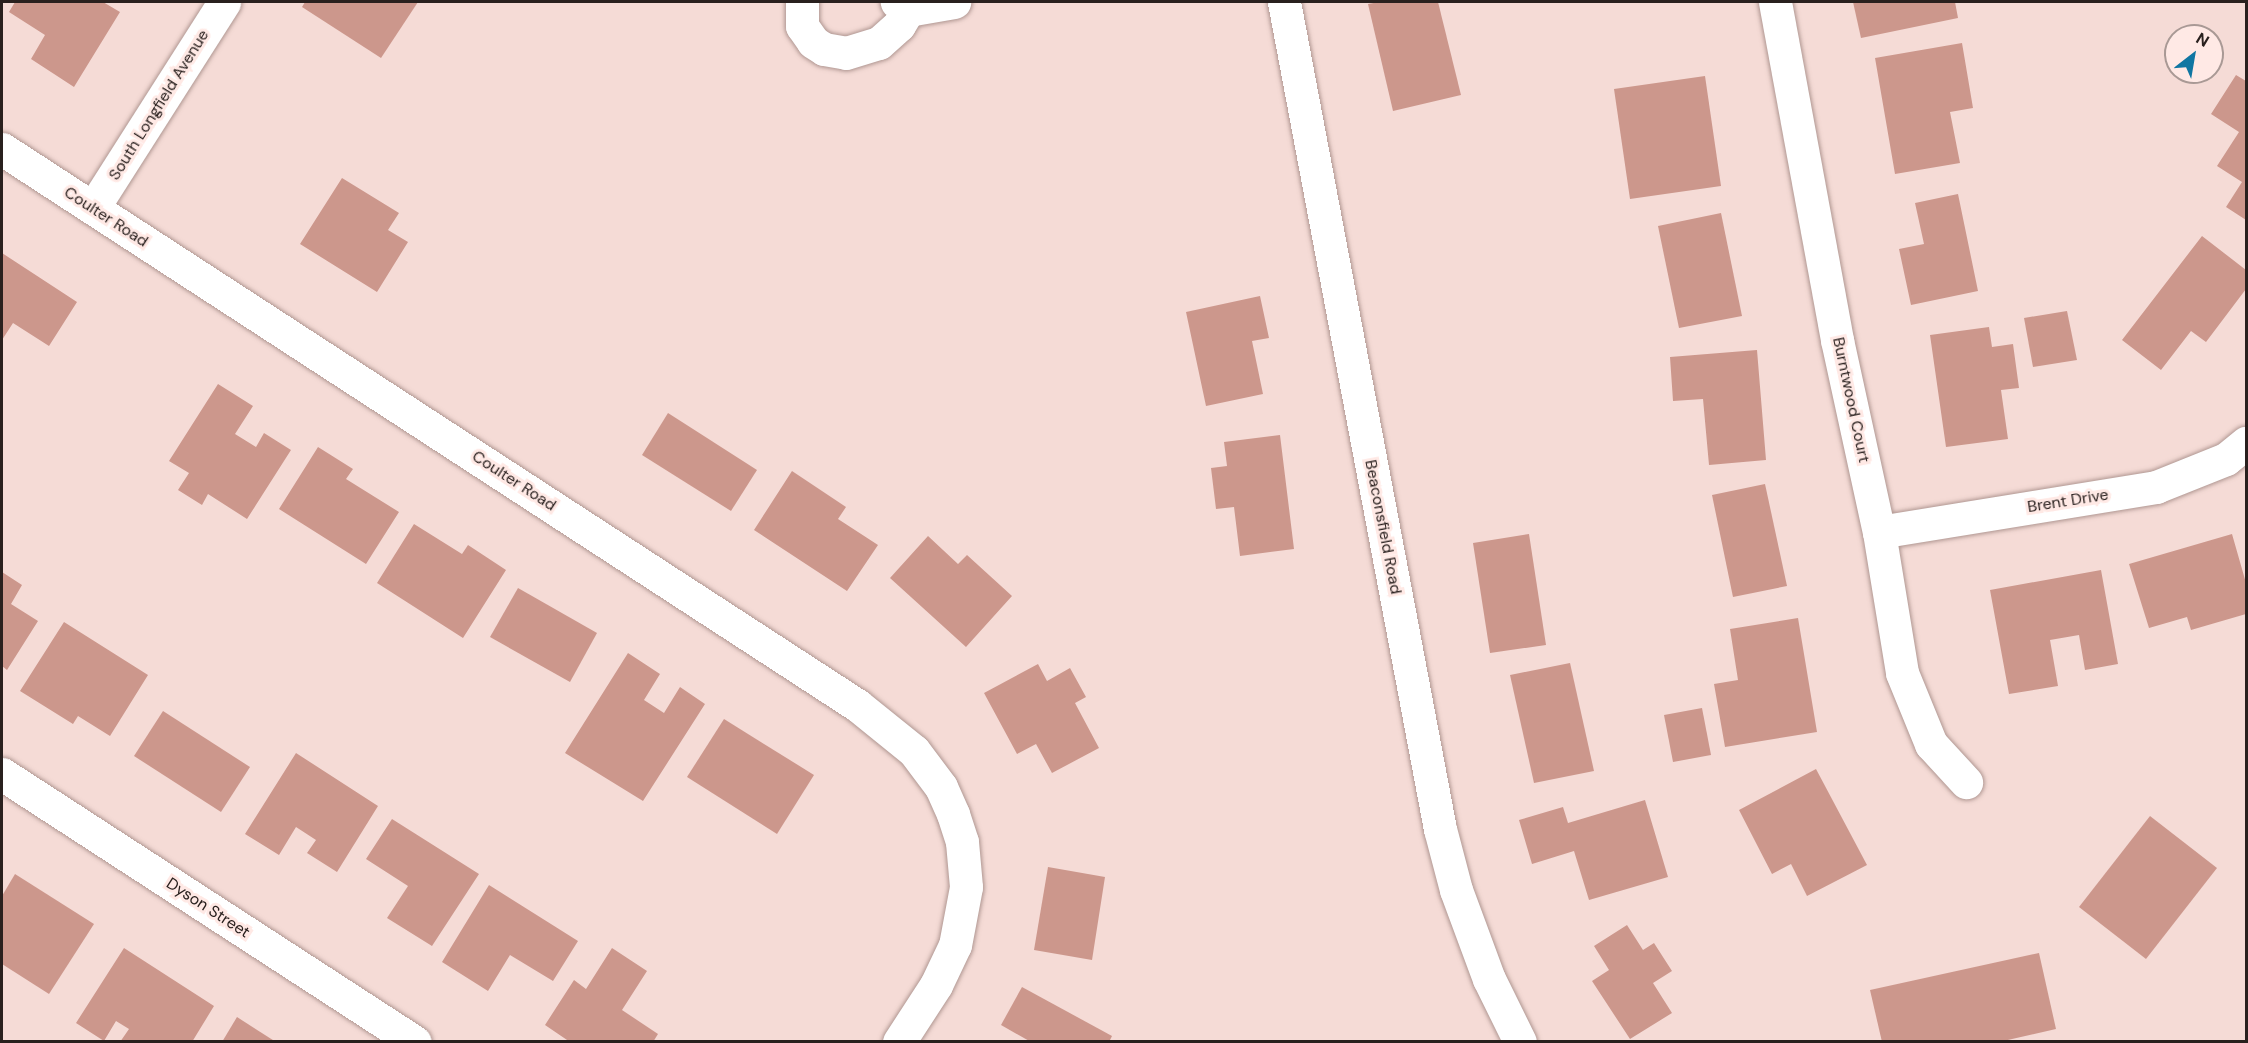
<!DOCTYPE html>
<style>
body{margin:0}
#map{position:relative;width:2248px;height:1043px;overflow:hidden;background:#f5dbd6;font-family:"DM Sans",sans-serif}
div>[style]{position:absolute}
.building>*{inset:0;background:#cc978c}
.roads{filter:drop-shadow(0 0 2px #b09792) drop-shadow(0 0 2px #b09792)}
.minor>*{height:33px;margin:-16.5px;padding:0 16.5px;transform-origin:16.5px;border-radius:16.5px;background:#fff}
span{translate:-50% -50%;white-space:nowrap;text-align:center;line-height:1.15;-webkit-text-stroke:6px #ffe9e5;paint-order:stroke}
.street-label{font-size:16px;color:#29201e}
.frame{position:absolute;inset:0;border:3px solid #29201e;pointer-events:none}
.north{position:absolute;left:2164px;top:24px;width:60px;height:60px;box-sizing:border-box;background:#ffe9e5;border:2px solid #a99995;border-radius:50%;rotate:31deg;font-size:16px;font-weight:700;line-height:24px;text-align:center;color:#29201e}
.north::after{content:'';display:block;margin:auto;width:21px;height:27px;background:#1076a2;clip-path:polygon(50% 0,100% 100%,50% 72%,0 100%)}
</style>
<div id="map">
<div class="building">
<div style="clip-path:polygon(15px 2px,103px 2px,120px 12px,74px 87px,31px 59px,45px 35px,9px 12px)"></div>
<div style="clip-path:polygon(305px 2px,418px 2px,381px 58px,302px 7px)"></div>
<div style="clip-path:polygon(1379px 2px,1438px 2px,1461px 95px,1393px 111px,1368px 4px)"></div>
<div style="clip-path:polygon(1853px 2px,1955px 2px,1958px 18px,1861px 38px)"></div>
<div style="clip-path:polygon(1962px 43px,1973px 108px,1950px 112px,1960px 163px,1895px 174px,1875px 58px)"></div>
<div style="clip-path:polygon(2236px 75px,2246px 81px,2246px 220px,2226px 207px,2242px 182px,2217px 166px,2239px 132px,2211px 114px)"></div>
<div style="clip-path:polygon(1705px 76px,1721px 186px,1630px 199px,1614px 89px)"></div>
<div style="clip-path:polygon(342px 178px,399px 213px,388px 230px,408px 242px,377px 292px,300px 244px)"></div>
<div style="clip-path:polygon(1958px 194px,1978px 291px,1911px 305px,1899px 249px,1924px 244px,1915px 203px)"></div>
<div style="clip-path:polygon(1721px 213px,1742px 316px,1679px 328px,1658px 226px)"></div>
<div style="clip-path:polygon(2202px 236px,2246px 270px,2246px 289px,2206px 342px,2191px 331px,2161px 370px,2122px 340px)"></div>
<div style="clip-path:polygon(2px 253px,77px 302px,49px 346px,13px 323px,2px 340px)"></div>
<div style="clip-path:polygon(1260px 296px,1269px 338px,1252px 341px,1263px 394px,1206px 406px,1186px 312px)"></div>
<div style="clip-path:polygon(2067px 311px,2077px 360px,2033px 367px,2024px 318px)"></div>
<div style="clip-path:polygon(1989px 327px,1992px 347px,2013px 344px,2019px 388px,2001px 390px,2008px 439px,1946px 447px,1930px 335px)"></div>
<div style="clip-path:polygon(1757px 350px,1766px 460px,1709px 465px,1703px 399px,1673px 401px,1670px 357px)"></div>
<div style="clip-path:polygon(218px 384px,253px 406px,235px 434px,256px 447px,264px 433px,291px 450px,247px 519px,208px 494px,202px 505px,178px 490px,189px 473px,169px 461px)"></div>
<div style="clip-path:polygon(668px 413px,757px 470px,731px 511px,642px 455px)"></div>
<div style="clip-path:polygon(1280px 435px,1294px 549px,1240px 556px,1234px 507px,1216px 509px,1211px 468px,1227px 466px,1224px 442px)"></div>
<div style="clip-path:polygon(318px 447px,353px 469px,346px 479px,399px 512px,366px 564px,279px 509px)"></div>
<div style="clip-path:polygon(792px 471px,846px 507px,838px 519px,878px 545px,847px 591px,754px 530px)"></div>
<div style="clip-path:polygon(1765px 484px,1787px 586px,1733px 597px,1712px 495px)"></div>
<div style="clip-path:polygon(414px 524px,462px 554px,468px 545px,506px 570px,463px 638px,377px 583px)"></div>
<div style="clip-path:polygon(1529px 534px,1546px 645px,1490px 653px,1473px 543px)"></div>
<div style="clip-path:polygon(2232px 534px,2246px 583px,2246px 614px,2191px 630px,2187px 617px,2149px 628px,2129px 564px)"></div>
<div style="clip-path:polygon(928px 536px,958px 564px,967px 555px,1012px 596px,966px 647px,890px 578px)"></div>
<div style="clip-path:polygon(2101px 570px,2118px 664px,2085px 670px,2079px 635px,2050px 640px,2058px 686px,2009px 694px,1990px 590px)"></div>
<div style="clip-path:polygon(2px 572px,22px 585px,11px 604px,38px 621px,7px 670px,2px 666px)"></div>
<div style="clip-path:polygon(518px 588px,597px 633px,570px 682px,490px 637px)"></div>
<div style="clip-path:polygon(1798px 618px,1817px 732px,1725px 747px,1714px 684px,1738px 680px,1730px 629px)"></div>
<div style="clip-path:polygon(64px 622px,148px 675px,110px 736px,78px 716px,73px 724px,20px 691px)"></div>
<div style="clip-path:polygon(628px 653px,660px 674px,644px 700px,664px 713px,680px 687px,705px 704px,643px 801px,565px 753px)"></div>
<div style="clip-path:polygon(1570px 663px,1594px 771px,1534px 783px,1510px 675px)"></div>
<div style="clip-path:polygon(1038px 664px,1047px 681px,1070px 668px,1086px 697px,1075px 703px,1099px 748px,1052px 773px,1036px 744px,1017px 754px,984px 693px)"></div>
<div style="clip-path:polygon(1702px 708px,1711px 755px,1673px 762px,1664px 715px)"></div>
<div style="clip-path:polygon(163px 711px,250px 767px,221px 812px,134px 756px)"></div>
<div style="clip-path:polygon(724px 719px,814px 775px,777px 834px,687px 777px)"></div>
<div style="clip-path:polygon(296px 753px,378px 806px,337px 872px,307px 853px,316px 840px,296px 827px,279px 855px,245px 834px)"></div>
<div style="clip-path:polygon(1816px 769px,1867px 865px,1807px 896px,1791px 864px,1772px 874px,1739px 810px)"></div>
<div style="clip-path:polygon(1645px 800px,1668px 877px,1589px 900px,1574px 851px,1532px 864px,1519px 820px,1563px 807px,1568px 823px)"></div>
<div style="clip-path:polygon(2150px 816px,2217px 868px,2146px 959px,2079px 907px)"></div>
<div style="clip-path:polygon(392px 819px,479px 874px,432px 946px,387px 918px,408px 886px,366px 859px)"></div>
<div style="clip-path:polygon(1048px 867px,1105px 877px,1092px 960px,1034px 950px)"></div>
<div style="clip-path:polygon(15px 874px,94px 924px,49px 994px,2px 964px,2px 896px)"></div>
<div style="clip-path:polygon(489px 885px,578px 941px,553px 981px,510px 955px,488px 991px,442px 962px)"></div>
<div style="clip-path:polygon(1627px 925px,1643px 950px,1654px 943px,1672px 971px,1653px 983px,1672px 1013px,1630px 1039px,1592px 981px,1609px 970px,1594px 946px)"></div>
<div style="clip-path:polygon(124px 948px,214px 1006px,192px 1042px,120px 1042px,129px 1029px,116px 1021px,104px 1041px,76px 1023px)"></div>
<div style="clip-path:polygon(612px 948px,647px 971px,622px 1010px,658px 1034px,653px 1042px,570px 1042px,545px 1025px,574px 980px,586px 989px)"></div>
<div style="clip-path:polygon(2039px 953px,2056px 1029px,1999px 1042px,1882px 1042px,1870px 990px)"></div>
<div style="clip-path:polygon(1022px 987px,1112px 1036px,1109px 1042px,1031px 1042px,1001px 1025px)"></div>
<div style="clip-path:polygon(237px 1017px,276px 1042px,222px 1042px)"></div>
</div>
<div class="roads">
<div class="minor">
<div style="left:802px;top:2px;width:24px;rotate:90deg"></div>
<div style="left:802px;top:26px;width:19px;rotate:55deg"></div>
<div style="left:813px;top:42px;width:13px;rotate:32deg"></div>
<div style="left:824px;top:49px;width:22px;rotate:10deg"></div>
<div style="left:846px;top:53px;width:34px;rotate:-17deg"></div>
<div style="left:879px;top:43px;width:27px;rotate:-42deg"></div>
<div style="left:899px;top:25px;width:17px;rotate:-59deg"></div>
<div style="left:908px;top:10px;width:14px;rotate:-144deg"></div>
<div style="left:1284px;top:2px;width:842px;rotate:79.32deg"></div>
<div style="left:1440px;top:829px;width:63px;rotate:75.3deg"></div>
<div style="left:1456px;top:890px;width:95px;rotate:69.7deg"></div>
<div style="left:1489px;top:979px;width:70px;rotate:63.8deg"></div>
<div style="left:1775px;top:2px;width:344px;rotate:79.6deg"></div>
<div style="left:1837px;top:340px;width:197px;rotate:77.7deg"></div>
<div style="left:1879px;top:532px;width:143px;rotate:80.7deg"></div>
<div style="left:1902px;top:673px;width:77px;rotate:67.8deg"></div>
<div style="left:1931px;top:744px;width:52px;rotate:47.4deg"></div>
<div style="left:908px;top:10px;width:47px;rotate:-9.9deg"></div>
<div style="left:2px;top:149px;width:1020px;rotate:33.04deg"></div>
<div style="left:857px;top:705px;width:73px;rotate:38.9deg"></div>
<div style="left:914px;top:751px;width:45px;rotate:53.1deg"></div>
<div style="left:941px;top:787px;width:30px;rotate:66deg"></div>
<div style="left:953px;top:814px;width:29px;rotate:72deg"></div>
<div style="left:962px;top:842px;width:45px;rotate:84.9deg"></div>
<div style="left:966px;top:887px;width:59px;rotate:100.7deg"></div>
<div style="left:955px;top:945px;width:44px;rotate:115.4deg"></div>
<div style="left:936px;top:985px;width:68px;rotate:123deg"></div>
<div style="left:93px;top:208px;width:244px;rotate:-57.5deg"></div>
<div style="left:1879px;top:532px;width:281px;rotate:-9.2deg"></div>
<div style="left:2156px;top:487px;width:75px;rotate:-21.8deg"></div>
<div style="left:2226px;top:459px;width:26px;rotate:-39deg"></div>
<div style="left:2px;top:774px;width:492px;rotate:33deg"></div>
</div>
</div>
<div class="street-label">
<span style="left:159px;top:105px;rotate:-58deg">South Longfield Avenue</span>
<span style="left:106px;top:217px;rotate:33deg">Coulter Road</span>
<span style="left:1851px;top:400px;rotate:78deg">Burntwood Court</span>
<span style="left:514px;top:481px;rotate:33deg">Coulter Road</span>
<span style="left:2068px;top:501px;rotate:-9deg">Brent Drive</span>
<span style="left:1383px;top:527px;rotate:79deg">Beaconsfield Road</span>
<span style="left:208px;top:908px;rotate:33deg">Dyson Street</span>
</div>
<div class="frame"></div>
<div class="north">N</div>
</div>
